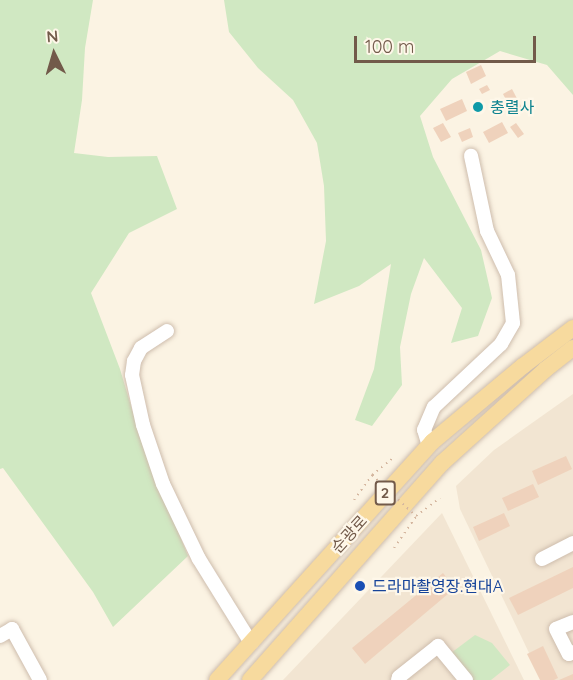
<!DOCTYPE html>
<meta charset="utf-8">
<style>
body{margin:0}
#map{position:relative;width:573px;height:680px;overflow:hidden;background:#fbf3e3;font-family:Quicksand,"Noto Sans KR",sans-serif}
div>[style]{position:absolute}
.residential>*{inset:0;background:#f2e5d2}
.green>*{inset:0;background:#d0e8c2}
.building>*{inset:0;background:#efd2bc}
.path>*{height:2px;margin-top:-1px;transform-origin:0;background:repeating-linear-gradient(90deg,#d4b69f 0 1.5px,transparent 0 6px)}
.roads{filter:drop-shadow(0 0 2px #cebdad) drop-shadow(0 0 2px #cebdad)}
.minor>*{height:14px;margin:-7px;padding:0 7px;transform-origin:7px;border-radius:7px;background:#fff}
.major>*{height:16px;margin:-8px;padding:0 8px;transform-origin:8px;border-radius:8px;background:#f7da9e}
.path-bridge>*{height:2px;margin-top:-1px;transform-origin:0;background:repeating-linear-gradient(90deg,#d4b69f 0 1.5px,transparent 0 6px)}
.dots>*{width:16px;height:16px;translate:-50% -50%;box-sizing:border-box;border:3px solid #fef7e9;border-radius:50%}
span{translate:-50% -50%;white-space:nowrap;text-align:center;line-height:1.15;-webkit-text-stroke:4.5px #fef7e9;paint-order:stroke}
.shield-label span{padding:2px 4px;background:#fef7e9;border:2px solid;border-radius:4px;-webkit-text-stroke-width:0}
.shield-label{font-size:15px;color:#725a4a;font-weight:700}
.culture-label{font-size:16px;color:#0d838f}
.left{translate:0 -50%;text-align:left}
.street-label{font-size:16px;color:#725a4a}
.transit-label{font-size:16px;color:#164399}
.north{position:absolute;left:24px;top:24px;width:60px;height:60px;-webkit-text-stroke:4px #fef7e9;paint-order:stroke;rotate:355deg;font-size:16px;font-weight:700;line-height:24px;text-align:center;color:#725a4a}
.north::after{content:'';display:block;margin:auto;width:21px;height:27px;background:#725a4a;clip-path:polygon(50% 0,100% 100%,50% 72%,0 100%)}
.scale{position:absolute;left:354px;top:36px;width:182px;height:27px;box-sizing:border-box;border:3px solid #725a4a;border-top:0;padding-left:8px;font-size:18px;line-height:21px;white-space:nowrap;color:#725a4a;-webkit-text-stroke:4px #fef7e9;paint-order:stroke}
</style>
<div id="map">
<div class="residential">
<div style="clip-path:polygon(573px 394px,573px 680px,542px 680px,460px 509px,456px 486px,494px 450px)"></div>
<div style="clip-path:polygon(442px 513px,524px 680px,283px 680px)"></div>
</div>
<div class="green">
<div style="clip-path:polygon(0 0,93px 0,85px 48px,82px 100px,74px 153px,108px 157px,157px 156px,177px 209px,129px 233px,91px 293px,120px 369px,141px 440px,188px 556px,113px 627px,93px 592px,3px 468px,0 469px)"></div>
<div style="clip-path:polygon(224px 0,573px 0,573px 95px,547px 65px,500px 51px,452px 79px,420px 116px,433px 157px,481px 250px,492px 298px,478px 336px,451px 343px,462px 308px,424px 258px,411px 294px,400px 347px,402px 385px,372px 426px,355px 420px,374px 369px,391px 264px,359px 286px,314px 304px,326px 241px,324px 186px,317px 143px,293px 100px,258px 68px,229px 32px)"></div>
<div style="clip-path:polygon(475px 635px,492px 643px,510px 665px,491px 680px,472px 680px,451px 653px)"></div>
</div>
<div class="building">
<div style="clip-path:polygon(481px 65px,486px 76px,471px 84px,466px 72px)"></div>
<div style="clip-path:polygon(487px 85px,490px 90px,482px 94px,479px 89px)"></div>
<div style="clip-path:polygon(512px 89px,523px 110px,514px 115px,503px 94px)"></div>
<div style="clip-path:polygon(462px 99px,467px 111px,446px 121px,440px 109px)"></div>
<div style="clip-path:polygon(502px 122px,508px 133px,489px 143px,483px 132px)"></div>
<div style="clip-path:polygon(443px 123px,451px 137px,441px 142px,433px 128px)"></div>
<div style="clip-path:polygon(516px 123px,524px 134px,518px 138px,510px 127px)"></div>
<div style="clip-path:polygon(470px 128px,473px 137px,462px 142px,458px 133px)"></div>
<div style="clip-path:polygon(566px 456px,572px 469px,538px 485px,532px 471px)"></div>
<div style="clip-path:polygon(533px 484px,539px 497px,508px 511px,502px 498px)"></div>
<div style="clip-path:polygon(504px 513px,510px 526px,479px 541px,473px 527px)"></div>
<div style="clip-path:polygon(573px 567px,573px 588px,518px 615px,509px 598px)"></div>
<div style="clip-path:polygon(443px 573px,455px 588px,365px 664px,352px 648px)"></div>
<div style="clip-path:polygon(543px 646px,558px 678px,554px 680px,540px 680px,527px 654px)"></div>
<div style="clip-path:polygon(573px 674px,573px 680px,559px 680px)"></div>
</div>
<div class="path">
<div style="left:354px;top:500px;width:31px;rotate:-54deg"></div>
<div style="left:372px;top:475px;width:27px;rotate:-39deg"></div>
<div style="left:394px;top:548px;width:39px;rotate:-55deg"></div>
<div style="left:416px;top:516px;width:30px;rotate:-37deg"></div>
</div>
<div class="roads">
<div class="minor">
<div style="left:167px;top:331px;width:31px;rotate:147deg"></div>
<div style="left:141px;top:348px;width:15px;rotate:118deg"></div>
<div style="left:134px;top:361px;width:14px;rotate:98deg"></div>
<div style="left:132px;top:375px;width:51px;rotate:77.6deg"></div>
<div style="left:143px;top:425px;width:62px;rotate:71.3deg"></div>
<div style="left:163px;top:484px;width:83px;rotate:64.4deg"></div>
<div style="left:199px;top:559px;width:99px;rotate:58.2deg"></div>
<div style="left:429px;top:446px;width:17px;rotate:-107deg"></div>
<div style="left:424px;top:430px;width:25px;rotate:-67deg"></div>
<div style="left:434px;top:407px;width:92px;rotate:-43.2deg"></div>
<div style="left:501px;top:344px;width:24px;rotate:-60deg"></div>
<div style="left:513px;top:323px;width:48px;rotate:-95.9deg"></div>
<div style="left:508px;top:275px;width:49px;rotate:-115.5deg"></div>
<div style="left:487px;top:231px;width:77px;rotate:-102deg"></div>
<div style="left:542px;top:559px;width:35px;rotate:-27deg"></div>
<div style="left:573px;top:622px;width:18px;rotate:158deg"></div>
<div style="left:556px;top:629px;width:28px;rotate:63deg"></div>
<div style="left:569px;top:654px;width:4px;rotate:-27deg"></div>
<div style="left:0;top:636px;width:14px;rotate:-30deg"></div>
<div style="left:12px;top:629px;width:58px;rotate:61.2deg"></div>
<div style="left:398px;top:680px;width:3px;rotate:-72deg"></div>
<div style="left:399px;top:677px;width:50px;rotate:-38.5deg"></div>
<div style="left:438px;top:646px;width:44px;rotate:50.5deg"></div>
</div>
<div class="major">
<div style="left:217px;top:680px;width:321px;rotate:-47.9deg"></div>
<div style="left:432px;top:442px;width:119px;rotate:-39.9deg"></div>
<div style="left:523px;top:366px;width:63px;rotate:-37.2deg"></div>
<div style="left:250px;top:680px;width:290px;rotate:-48.5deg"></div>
<div style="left:442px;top:463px;width:140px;rotate:-42.1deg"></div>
<div style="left:546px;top:369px;width:34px;rotate:-38deg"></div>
</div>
</div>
<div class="path-bridge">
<div style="left:372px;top:475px;width:60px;rotate:43deg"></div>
</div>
<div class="dots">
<div style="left:478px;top:107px;background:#0f9aa8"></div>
<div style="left:360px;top:586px;background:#1a4fb4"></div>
</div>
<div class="shield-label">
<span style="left:385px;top:493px">2</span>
</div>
<div class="culture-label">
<span class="left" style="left:490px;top:107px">충렬사</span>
</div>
<div class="street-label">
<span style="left:349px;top:534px;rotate:-48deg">순광로</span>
</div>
<div class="transit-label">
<span class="left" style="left:372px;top:586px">드라마촬영장.현대A</span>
</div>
<div class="north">N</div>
<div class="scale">100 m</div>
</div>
